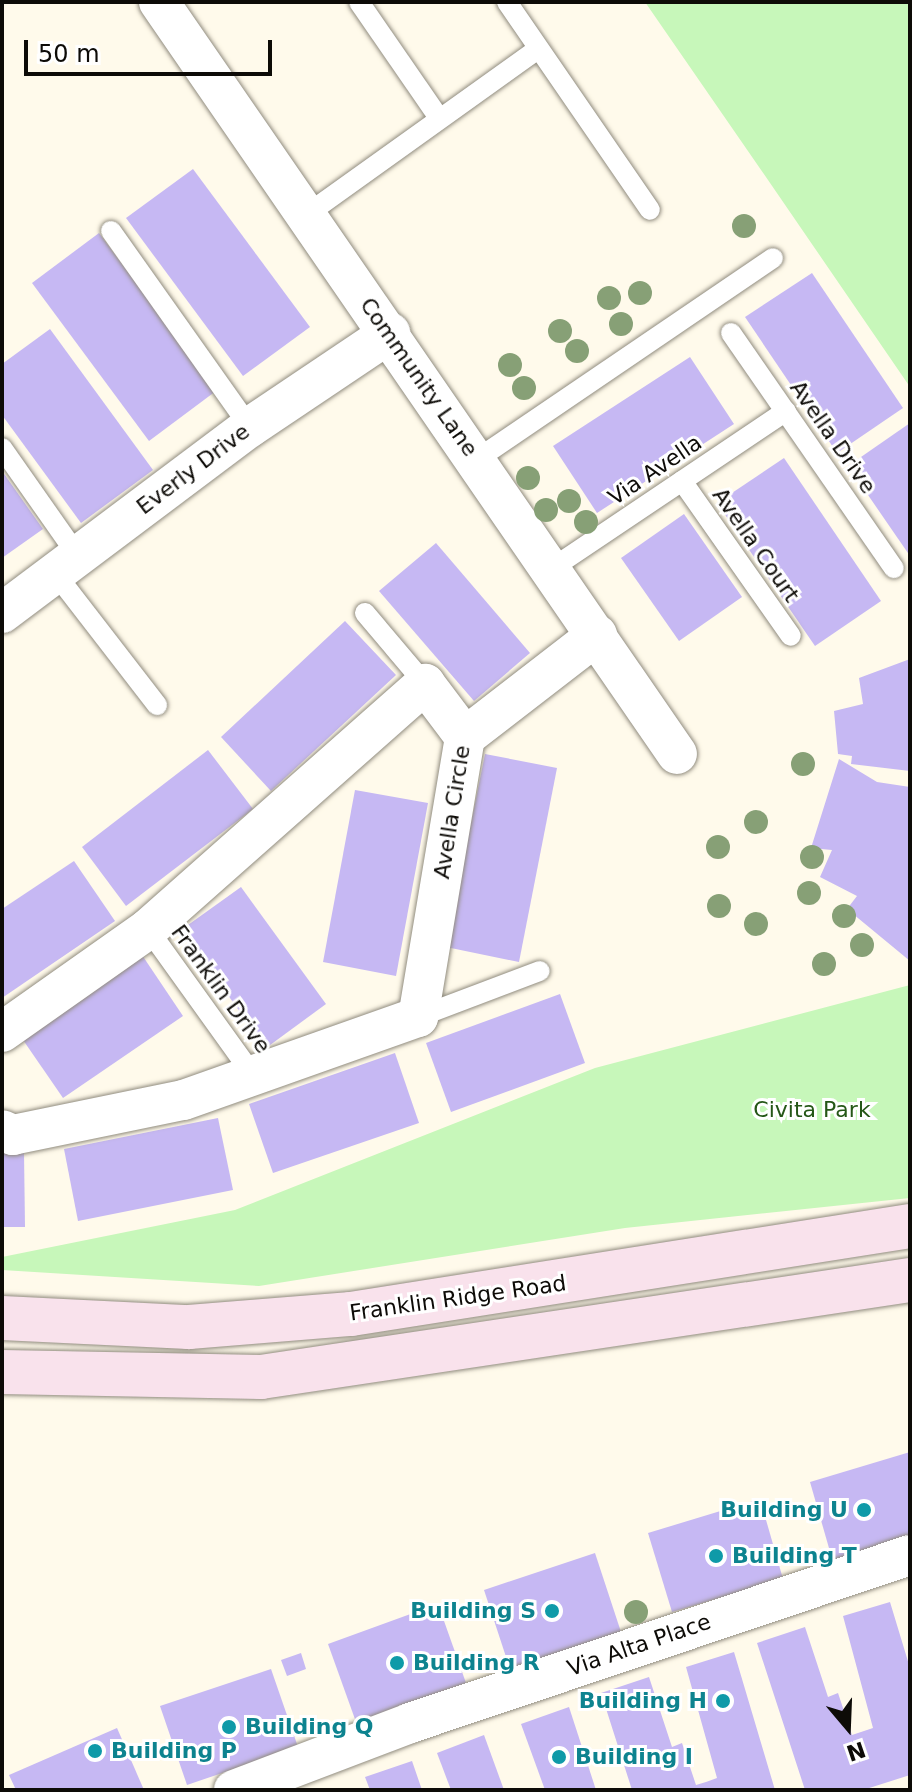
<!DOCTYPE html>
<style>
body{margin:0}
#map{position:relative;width:912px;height:1792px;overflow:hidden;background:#fffaeb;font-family:"DejaVu Sans",sans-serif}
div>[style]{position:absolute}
.green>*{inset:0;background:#c7f7ba}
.building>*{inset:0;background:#c6b8f3}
.roads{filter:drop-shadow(0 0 2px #918c7f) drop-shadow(0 0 2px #918c7f)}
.lane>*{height:20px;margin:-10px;padding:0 10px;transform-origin:10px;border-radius:10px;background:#fff}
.street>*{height:40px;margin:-20px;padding:0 20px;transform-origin:20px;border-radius:20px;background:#fff}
.secondary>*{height:44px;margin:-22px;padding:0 22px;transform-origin:22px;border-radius:22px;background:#f9e2ec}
.trees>*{width:24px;height:24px;margin:-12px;border-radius:50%;background:#87a076}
.dots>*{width:22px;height:22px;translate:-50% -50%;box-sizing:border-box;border:4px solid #fff;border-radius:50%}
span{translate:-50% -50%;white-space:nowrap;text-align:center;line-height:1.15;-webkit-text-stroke:6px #fff;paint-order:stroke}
.street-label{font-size:22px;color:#0d0b07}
.park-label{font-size:22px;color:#255717}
.culture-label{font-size:22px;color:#0d838f;font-weight:700}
.right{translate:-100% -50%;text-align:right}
.left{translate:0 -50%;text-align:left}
.frame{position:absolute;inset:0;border:4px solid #0d0b07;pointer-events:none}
.north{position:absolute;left:808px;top:1688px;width:80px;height:80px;-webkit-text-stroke:6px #fff;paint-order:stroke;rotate:161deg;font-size:22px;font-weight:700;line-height:32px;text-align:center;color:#0d0b07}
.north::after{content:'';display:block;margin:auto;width:28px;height:36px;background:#0d0b07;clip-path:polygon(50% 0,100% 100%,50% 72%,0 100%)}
.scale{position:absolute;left:24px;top:40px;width:248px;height:36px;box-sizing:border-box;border:4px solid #0d0b07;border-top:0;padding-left:10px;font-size:24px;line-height:28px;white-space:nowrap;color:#0d0b07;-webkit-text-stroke:6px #fff;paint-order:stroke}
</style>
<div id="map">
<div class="green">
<div style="clip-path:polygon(645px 2px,910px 2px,910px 387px,768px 180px)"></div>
<div style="clip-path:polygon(910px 985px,910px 1198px,625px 1228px,259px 1286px,2px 1270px,2px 1257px,235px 1210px,595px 1068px)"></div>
</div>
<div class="building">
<div style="clip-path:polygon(193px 169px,310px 327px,243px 376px,126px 218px)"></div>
<div style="clip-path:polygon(99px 233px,216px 391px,149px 441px,32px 283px)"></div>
<div style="clip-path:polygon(812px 273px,903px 408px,837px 453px,745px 317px)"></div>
<div style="clip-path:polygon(50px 329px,153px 470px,81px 523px,2px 415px,2px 364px)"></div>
<div style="clip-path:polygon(690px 357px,734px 424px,597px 513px,553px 446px)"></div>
<div style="clip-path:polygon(910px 423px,910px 556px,848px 466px)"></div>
<div style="clip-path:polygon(784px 458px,881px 601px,815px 646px,717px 503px)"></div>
<div style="clip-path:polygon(2px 471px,43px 529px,2px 558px)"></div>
<div style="clip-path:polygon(684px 514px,742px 597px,679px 641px,621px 558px)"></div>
<div style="clip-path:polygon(436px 543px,530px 653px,474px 701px,379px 591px)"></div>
<div style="clip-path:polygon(345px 621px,396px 675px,271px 791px,221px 737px)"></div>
<div style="clip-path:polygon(910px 659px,910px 771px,851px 764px,852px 756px,838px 754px,834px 711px,863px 704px,859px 678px)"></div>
<div style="clip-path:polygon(208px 750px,253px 809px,126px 906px,82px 847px)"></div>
<div style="clip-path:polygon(485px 754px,557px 768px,519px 962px,446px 947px)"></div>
<div style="clip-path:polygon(839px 759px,877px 782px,910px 787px,910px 961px,847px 909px,857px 896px,820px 877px,832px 850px,811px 848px)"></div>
<div style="clip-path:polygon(355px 790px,428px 803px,396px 976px,323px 962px)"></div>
<div style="clip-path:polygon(74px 861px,115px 921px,2px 998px,2px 909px)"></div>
<div style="clip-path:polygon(241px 887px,326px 1004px,266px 1048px,181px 930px)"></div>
<div style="clip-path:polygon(142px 955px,183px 1016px,63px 1098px,21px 1037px)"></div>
<div style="clip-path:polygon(560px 994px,585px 1063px,451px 1112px,426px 1043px)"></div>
<div style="clip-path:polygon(395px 1053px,419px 1123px,273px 1173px,249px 1104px)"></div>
<div style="clip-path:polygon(218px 1118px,233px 1190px,78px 1221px,64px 1149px)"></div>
<div style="clip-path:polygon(2px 1153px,24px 1153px,25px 1227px,2px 1227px)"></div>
<div style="clip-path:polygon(910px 1452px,910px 1539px,833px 1562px,810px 1482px)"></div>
<div style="clip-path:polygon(760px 1499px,783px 1579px,672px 1612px,648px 1533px)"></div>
<div style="clip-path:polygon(595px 1553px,621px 1632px,510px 1669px,484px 1590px)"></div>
<div style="clip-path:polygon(890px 1602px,910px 1668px,910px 1775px,863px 1790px,805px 1790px,757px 1643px,805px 1627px,828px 1697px,838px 1693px,852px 1735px,873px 1728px,843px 1616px)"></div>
<div style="clip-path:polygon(438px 1604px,466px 1683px,356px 1722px,328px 1644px)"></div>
<div style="clip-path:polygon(734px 1652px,775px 1790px,632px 1790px,601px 1693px,649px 1677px,672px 1747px,682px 1743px,696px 1785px,706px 1782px,717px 1778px,686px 1667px)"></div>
<div style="clip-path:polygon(301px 1653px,306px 1669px,287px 1676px,281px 1660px)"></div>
<div style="clip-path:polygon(271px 1669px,298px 1747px,187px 1785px,160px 1706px)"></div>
<div style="clip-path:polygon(569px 1707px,596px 1790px,545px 1790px,521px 1724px)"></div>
<div style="clip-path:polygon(117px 1728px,144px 1790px,16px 1790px,9px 1775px)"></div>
<div style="clip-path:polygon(484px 1735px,504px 1790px,451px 1790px,437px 1753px)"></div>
<div style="clip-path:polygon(412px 1761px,422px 1790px,370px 1790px,365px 1777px)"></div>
</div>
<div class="roads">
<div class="lane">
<div style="left:359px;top:2px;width:141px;rotate:55.4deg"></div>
<div style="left:507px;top:2px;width:252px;rotate:55.5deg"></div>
<div style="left:306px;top:215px;width:285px;rotate:-35.6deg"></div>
<div style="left:111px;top:231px;width:240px;rotate:54.7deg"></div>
<div style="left:731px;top:333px;width:286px;rotate:55.3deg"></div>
<div style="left:2px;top:448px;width:132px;rotate:54.9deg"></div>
<div style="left:476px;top:460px;width:359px;rotate:-34.2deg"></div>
<div style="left:682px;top:481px;width:189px;rotate:54.9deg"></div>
<div style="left:551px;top:569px;width:283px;rotate:-33.9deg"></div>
<div style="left:55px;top:573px;width:167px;rotate:52.3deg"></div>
<div style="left:365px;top:613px;width:93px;rotate:49.8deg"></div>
<div style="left:148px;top:929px;width:183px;rotate:54.3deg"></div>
<div style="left:418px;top:1017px;width:130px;rotate:-20.7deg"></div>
</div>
<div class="street">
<div style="left:159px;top:2px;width:913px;rotate:55.44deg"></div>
<div style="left:2px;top:613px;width:310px;rotate:-36.9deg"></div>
<div style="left:250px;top:427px;width:169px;rotate:-33.9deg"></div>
<div style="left:465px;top:737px;width:167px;rotate:-37.7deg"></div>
<div style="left:2px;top:1032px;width:179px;rotate:-35.2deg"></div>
<div style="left:148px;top:929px;width:370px;rotate:-41.5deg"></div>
<div style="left:425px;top:684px;width:66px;rotate:53deg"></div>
<div style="left:465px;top:737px;width:284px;rotate:99.5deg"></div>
<div style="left:418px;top:1017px;width:249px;rotate:160.5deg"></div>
<div style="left:183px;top:1100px;width:174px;rotate:168.4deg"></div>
<div style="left:13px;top:1135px;width:12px;rotate:-156deg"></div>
<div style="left:234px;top:1790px;width:188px;rotate:-20.8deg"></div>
<div style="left:410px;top:1723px;width:527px;rotate:-18.57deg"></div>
</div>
<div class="secondary">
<div style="left:2px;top:1318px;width:187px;rotate:2.8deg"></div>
<div style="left:189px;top:1327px;width:163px;rotate:-4.6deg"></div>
<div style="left:351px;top:1314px;width:566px;rotate:-8.95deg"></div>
<div style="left:2px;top:1372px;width:259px;rotate:1.1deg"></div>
<div style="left:261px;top:1377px;width:656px;rotate:-8.5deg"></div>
</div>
</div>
<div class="trees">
<div style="left:744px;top:226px"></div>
<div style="left:640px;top:293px"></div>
<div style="left:609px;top:298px"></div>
<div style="left:621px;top:324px"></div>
<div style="left:560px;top:331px"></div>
<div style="left:577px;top:351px"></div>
<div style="left:510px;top:365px"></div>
<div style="left:524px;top:388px"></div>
<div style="left:528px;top:478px"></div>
<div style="left:569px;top:501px"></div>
<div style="left:546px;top:510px"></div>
<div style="left:586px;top:522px"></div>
<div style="left:803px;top:764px"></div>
<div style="left:756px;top:822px"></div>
<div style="left:718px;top:847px"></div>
<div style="left:812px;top:857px"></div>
<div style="left:809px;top:893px"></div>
<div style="left:719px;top:906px"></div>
<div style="left:844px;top:916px"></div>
<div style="left:756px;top:924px"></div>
<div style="left:862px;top:945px"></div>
<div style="left:824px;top:964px"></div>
<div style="left:636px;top:1612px"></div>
</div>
<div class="dots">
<div style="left:864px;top:1510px;background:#0f9aa8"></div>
<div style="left:716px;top:1556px;background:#0f9aa8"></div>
<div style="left:552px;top:1611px;background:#0f9aa8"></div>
<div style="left:397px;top:1663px;background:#0f9aa8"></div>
<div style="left:723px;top:1701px;background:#0f9aa8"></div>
<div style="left:229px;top:1727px;background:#0f9aa8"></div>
<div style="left:95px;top:1751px;background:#0f9aa8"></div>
<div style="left:559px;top:1757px;background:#0f9aa8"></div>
</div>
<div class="street-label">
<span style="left:419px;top:377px;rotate:55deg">Community Lane</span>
<span style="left:833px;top:437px;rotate:55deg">Avella Drive</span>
<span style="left:193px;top:469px;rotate:-37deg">Everly Drive</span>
<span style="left:655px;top:470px;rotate:-34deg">Via Avella</span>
<span style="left:756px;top:545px;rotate:55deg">Avella Court</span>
<span style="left:452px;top:812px;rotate:-81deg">Avella Circle</span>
<span style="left:221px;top:989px;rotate:54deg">Franklin Drive</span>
<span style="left:458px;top:1298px;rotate:-8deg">Franklin Ridge Road</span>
<span style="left:639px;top:1645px;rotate:-19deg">Via Alta Place</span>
</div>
<div class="park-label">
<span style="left:812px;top:1110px">Civita Park</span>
</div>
<div class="culture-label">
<span class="right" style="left:848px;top:1510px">Building U</span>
<span class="left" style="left:732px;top:1556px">Building T</span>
<span class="right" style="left:536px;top:1611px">Building S</span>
<span class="left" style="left:413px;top:1663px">Building R</span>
<span class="right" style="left:707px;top:1701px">Building H</span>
<span class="left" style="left:245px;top:1727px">Building Q</span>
<span class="left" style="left:111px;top:1751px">Building P</span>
<span class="left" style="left:575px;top:1757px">Building I</span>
</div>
<div class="frame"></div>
<div class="north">N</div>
<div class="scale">50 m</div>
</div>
